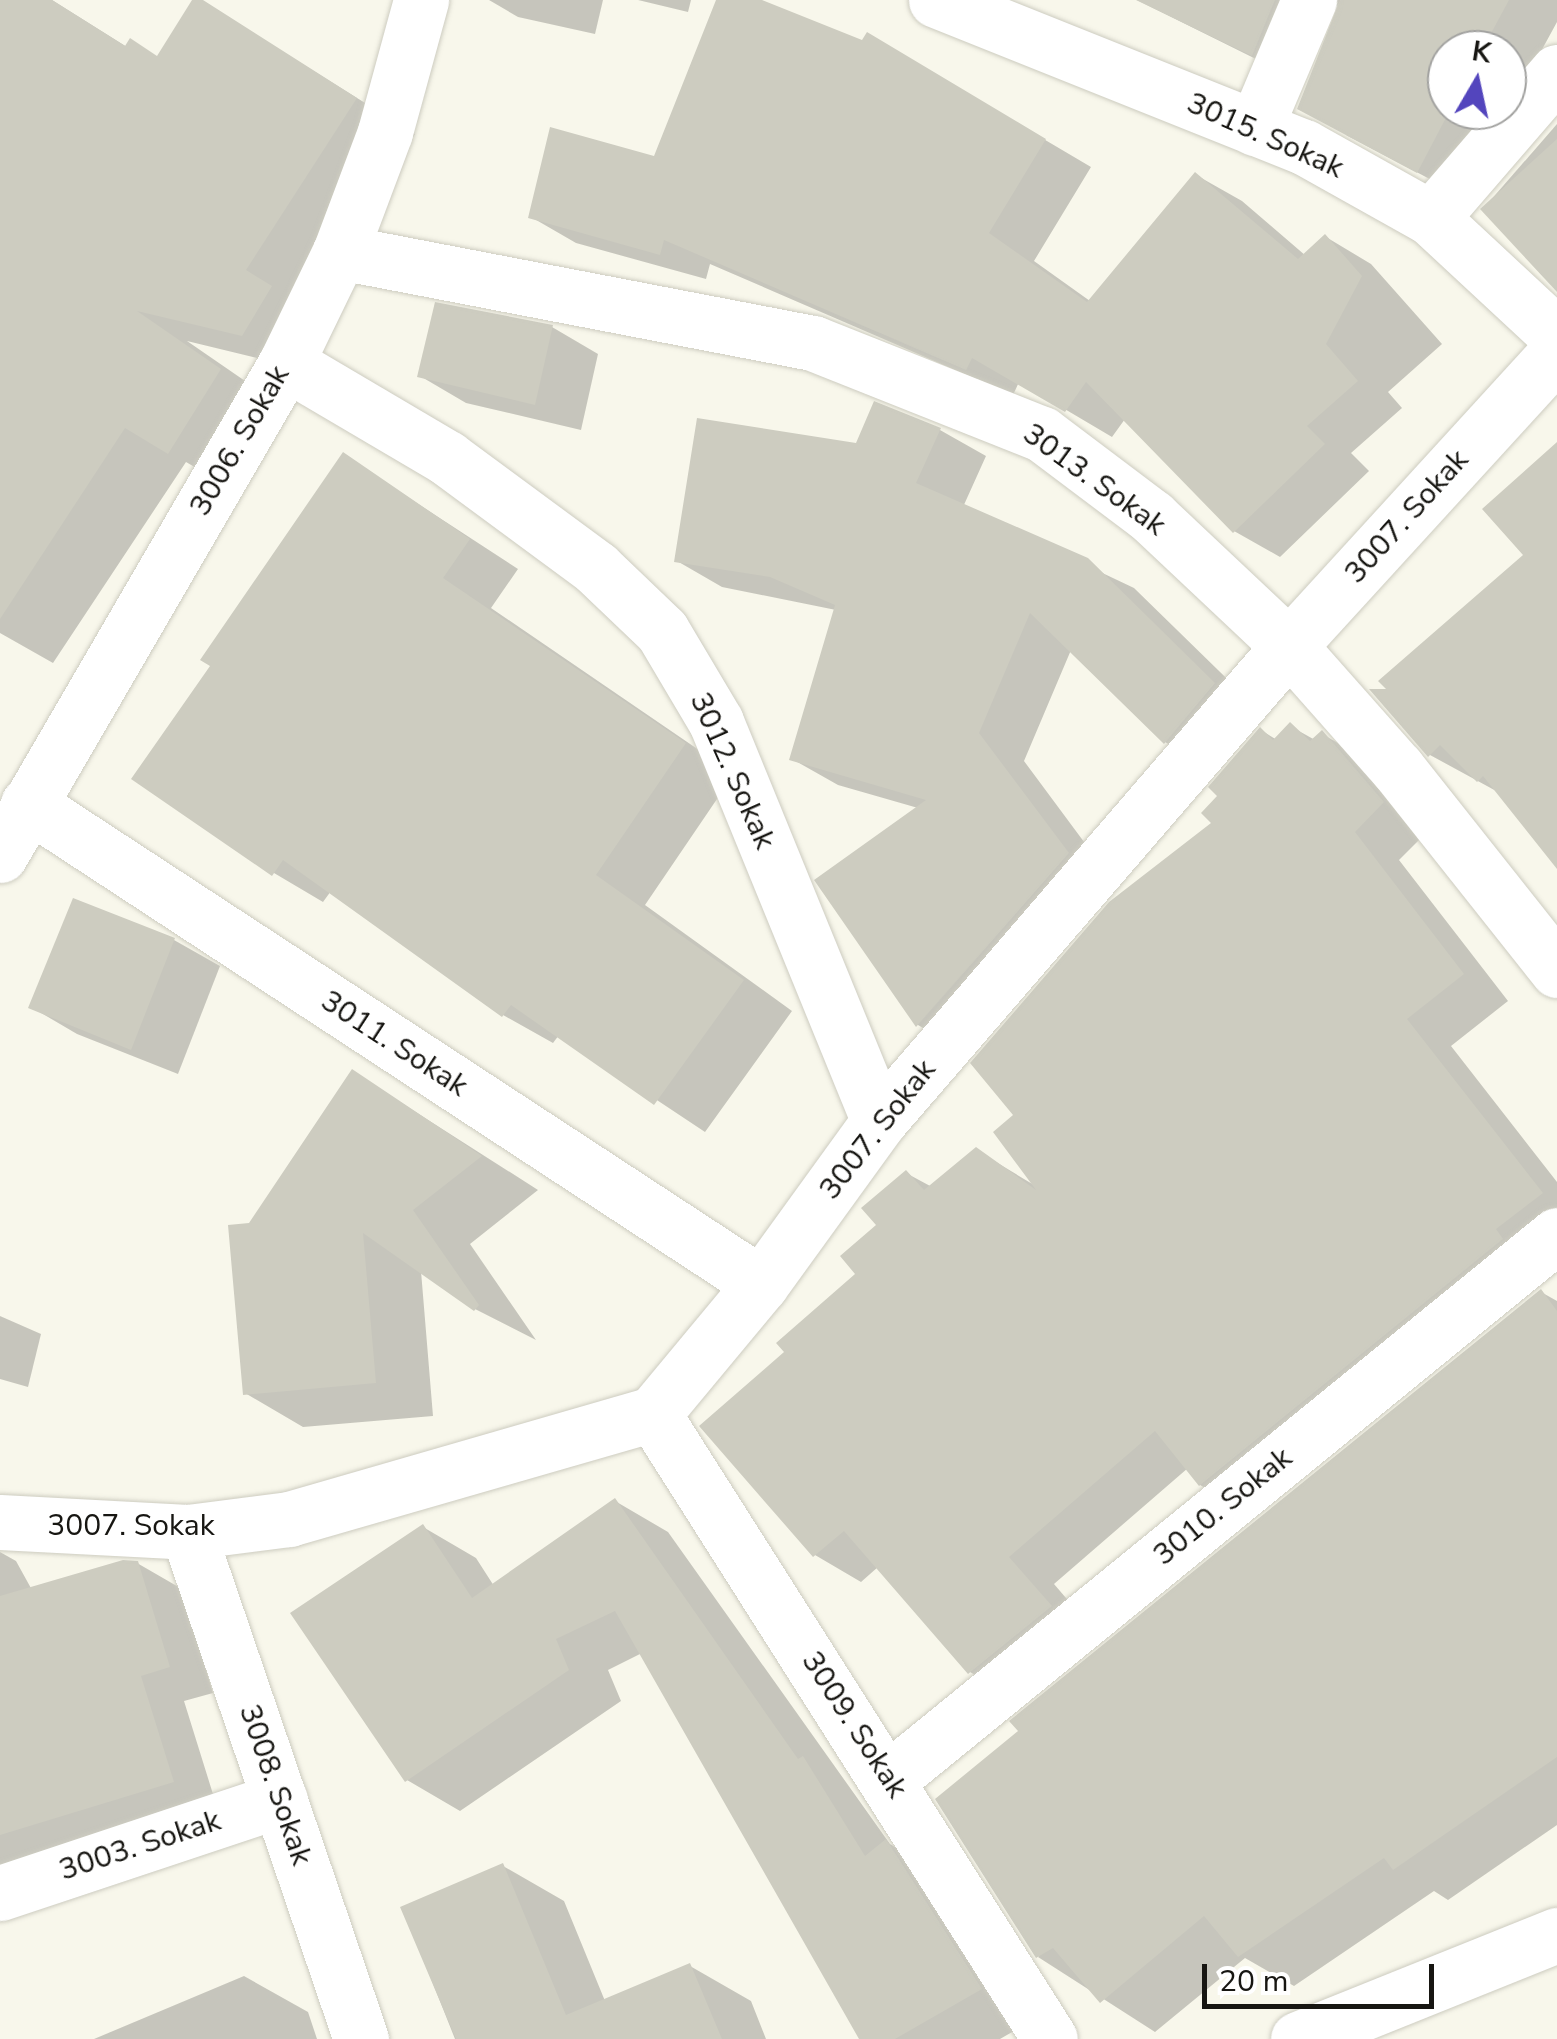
<!DOCTYPE html>
<style>
body{margin:0}
#map{position:relative;width:1557px;height:2039px;overflow:hidden;background:#f8f7eb;font-family:"Nunito Sans",sans-serif}
div>[style]{position:absolute}
.shadow>*{inset:0;background:#0003}
.building>*{inset:0;background:#cdccc0}
.roads{filter:drop-shadow(0 0 2px #cdccc0) drop-shadow(0 0 2px #cdccc0)}
.street>*{height:55px;margin:-27.5px;padding:0 27.5px;transform-origin:27.5px;border-radius:27.5px;background:#fff}
.highway>*{height:55px;margin:-27.5px;padding:0 27.5px;transform-origin:27.5px;border-radius:27.5px;background:#fff}
span{translate:-50% -50%;white-space:nowrap;text-align:center;line-height:1.15;-webkit-text-stroke:8px #fff;paint-order:stroke}
.street-label{font-size:30px;color:#171612}
.north{position:absolute;left:1427px;top:30px;width:100px;height:100px;box-sizing:border-box;background:#fff;border:2px solid #a2a2a0;border-radius:50%;rotate:9deg;font-size:28px;font-weight:700;line-height:40px;text-align:center;color:#171612}
.north::after{content:'';display:block;margin:auto;width:35px;height:45px;background:#5345bd;clip-path:polygon(50% 0,100% 100%,50% 72%,0 100%)}
.scale{position:absolute;left:1202px;top:1964px;width:232px;height:45px;box-sizing:border-box;border:5px solid #171612;border-top:0;padding-left:12px;font-size:30px;line-height:35px;white-space:nowrap;color:#171612;-webkit-text-stroke:8px #fff;paint-order:stroke}
</style>
<div id="map">
<div class="shadow">
<div style="clip-path:polygon(0 0,52px 0,127px 47px,158px 58px,199px 0,415px 134px,305px 306px,302px 369px,187px 341px,280px 405px,229px 487px,186px 462px,53px 663px,0 633px)"></div>
<div style="clip-path:polygon(489px 0,603px 0,595px 34px,518px 17px)"></div>
<div style="clip-path:polygon(638px 0,691px 0,688px 12px)"></div>
<div style="clip-path:polygon(719px 0,755px 0,913px 62px,1091px 167px,1034px 261px,1090px 301px,1196px 175px,1242px 201px,1306px 256px,1326px 237px,1371px 264px,1442px 344px,1388px 392px,1402px 408px,1351px 453px,1369px 471px,1280px 557px,1234px 531px,1125px 419px,1112px 437px,1019px 382px,1013px 395px,710px 264px,706px 279px,576px 243px,531px 217px,656px 159px)"></div>
<div style="clip-path:polygon(evenodd,1137px 0,1557px 0,1557px 22px,1462px 196px,1346px 135px,1341px 0,1298px 80px,1137px 0,1447px 50px,1507px 50px,1507px 110px,1447px 110px,1447px 50px)"></div>
<div style="clip-path:polygon(1557px 124px,1557px 288px,1483px 209px)"></div>
<div style="clip-path:polygon(552px 327px,598px 354px,581px 430px,466px 403px,420px 376px)"></div>
<div style="clip-path:polygon(940px 430px,986px 456px,963px 507px,1134px 588px,1260px 711px,1211px 768px,1165px 742px,1071px 650px,1024px 761px,1113px 881px,963px 1052px,918px 1025px,818px 881px,918px 808px,838px 785px,792px 759px,836px 610px,722px 587px,677px 561px,858px 446px)"></div>
<div style="clip-path:polygon(1557px 446px,1557px 867px,1498px 792px,1430px 755px,1374px 692px,1391px 691px,1527px 555px)"></div>
<div style="clip-path:polygon(343px 455px,518px 569px,491px 608px,734px 774px,645px 905px,792px 1011px,705px 1132px,559px 1035px,553px 1043px,503px 1015px,331px 891px,323px 902px,274px 873px,213px 665px)"></div>
<div style="clip-path:polygon(1290px 726px,1315px 740px,1322px 734px,1368px 760px,1429px 830px,1399px 860px,1508px 1001px,1451px 1046px,1557px 1182px,1557px 1244px,1246px 1511px,1200px 1485px,1188px 1468px,1054px 1584px,1096px 1633px,1016px 1699px,970px 1672px,878px 1567px,861px 1582px,815px 1555px,787px 1352px,859px 1274px,906px 1173px,932px 1187px,976px 1150px,1034px 1185px,1017px 1116px,1215px 823px,1221px 796px,1261px 730px,1277px 740px)"></div>
<div style="clip-path:polygon(74px 901px,174px 940px,220px 966px,178px 1074px,77px 1034px,31px 1007px)"></div>
<div style="clip-path:polygon(353px 1072px,538px 1190px,470px 1244px,536px 1340px,475px 1309px,421px 1271px,433px 1416px,303px 1427px,245px 1393px,250px 1225px)"></div>
<div style="clip-path:polygon(1541px 1292px,1557px 1301px,1557px 1825px,1448px 1900px,1434px 1891px,1294px 1986px,1245px 1958px,1155px 2032px,1038px 1957px)"></div>
<div style="clip-path:polygon(0 1316px,41px 1334px,28px 1387px,0 1379px)"></div>
<div style="clip-path:polygon(615px 1501px,668px 1532px,890px 1844px,939px 1873px,1033px 2020px,1000px 2039px,862px 2039px,642px 1653px,608px 1670px,621px 1701px,460px 1811px,407px 1780px,423px 1527px,476px 1558px,494px 1586px)"></div>
<div style="clip-path:polygon(0 1552px,16px 1561px,32px 1590px,137px 1563px,182px 1589px,213px 1693px,184px 1701px,217px 1807px,0 1873px)"></div>
<div style="clip-path:polygon(503px 1866px,564px 1901px,605px 2001px,690px 1966px,751px 2001px,766px 2039px,455px 2039px,403px 1908px)"></div>
<div style="clip-path:polygon(244px 1976px,308px 2012px,317px 2039px,94px 2039px)"></div>
</div>
<div class="building">
<div style="clip-path:polygon(0 0,52px 0,125px 46px,130px 38px,157px 56px,192px 0,203px 0,357px 98px,246px 270px,272px 286px,242px 336px,137px 311px,221px 369px,168px 454px,125px 428px,0 619px)"></div>
<div style="clip-path:polygon(716px 0,762px 0,862px 40px,867px 32px,1046px 139px,989px 233px,1087px 302px,1195px 172px,1298px 259px,1325px 234px,1362px 276px,1326px 344px,1358px 381px,1307px 426px,1325px 444px,1233px 533px,1086px 382px,1065px 412px,972px 358px,966px 370px,664px 240px,660px 255px,528px 218px,550px 127px,654px 156px)"></div>
<div style="clip-path:polygon(1136px 0,1275px 0,1252px 56px)"></div>
<div style="clip-path:polygon(1340px 0,1509px 0,1482px 50px,1447px 50px,1450px 110px,1417px 173px,1297px 109px)"></div>
<div style="clip-path:polygon(1557px 139px,1557px 292px,1480px 209px)"></div>
<div style="clip-path:polygon(435px 302px,553px 325px,535px 405px,417px 377px)"></div>
<div style="clip-path:polygon(874px 401px,941px 428px,916px 483px,1088px 558px,1215px 683px,1164px 744px,1030px 613px,979px 733px,1069px 853px,916px 1027px,814px 880px,926px 800px,789px 760px,835px 605px,770px 577px,674px 562px,697px 418px,856px 443px)"></div>
<div style="clip-path:polygon(1557px 442px,1557px 869px,1483px 776px,1477px 782px,1440px 745px,1428px 757px,1369px 689px,1386px 689px,1378px 681px,1523px 555px,1482px 509px)"></div>
<div style="clip-path:polygon(343px 452px,470px 539px,443px 578px,686px 743px,596px 875px,744px 980px,654px 1105px,511px 1005px,502px 1017px,283px 860px,272px 876px,131px 779px,210px 666px,200px 660px)"></div>
<div style="clip-path:polygon(1290px 722px,1310px 741px,1322px 730px,1384px 802px,1355px 832px,1464px 974px,1407px 1019px,1543px 1193px,1496px 1229px,1503px 1239px,1199px 1486px,1155px 1431px,1009px 1557px,1052px 1606px,968px 1674px,844px 1531px,813px 1557px,699px 1426px,784px 1352px,776px 1343px,855px 1274px,840px 1256px,876px 1225px,861px 1208px,906px 1170px,924px 1190px,976px 1147px,1036px 1190px,993px 1132px,1013px 1115px,970px 1063px,1109px 902px,1211px 823px,1201px 813px,1217px 796px,1208px 787px,1260px 727px,1273px 740px)"></div>
<div style="clip-path:polygon(73px 898px,175px 938px,131px 1050px,28px 1008px)"></div>
<div style="clip-path:polygon(352px 1069px,482px 1156px,413px 1210px,479px 1305px,474px 1311px,363px 1233px,376px 1383px,243px 1395px,228px 1225px,249px 1223px)"></div>
<div style="clip-path:polygon(1541px 1289px,1557px 1311px,1557px 1757px,1393px 1870px,1384px 1858px,1238px 1957px,1204px 1916px,1100px 2003px,1053px 1948px,1036px 1958px,935px 1799px,1018px 1731px,1009px 1721px)"></div>
<div style="clip-path:polygon(615px 1498px,798px 1759px,803px 1756px,865px 1856px,886px 1839px,982px 1989px,895px 2039px,859px 2039px,615px 1611px,556px 1639px,569px 1670px,405px 1782px,290px 1613px,423px 1524px,472px 1598px)"></div>
<div style="clip-path:polygon(123px 1560px,138px 1561px,170px 1667px,141px 1676px,174px 1782px,0 1835px,0 1596px)"></div>
<div style="clip-path:polygon(503px 1863px,566px 2015px,690px 1963px,722px 2039px,456px 2039px,400px 1907px)"></div>
</div>
<div class="roads">
<div class="street">
<div style="left:936px;top:0;width:396px;rotate:21.8deg"></div>
<div style="left:1304px;top:147px;width:145px;rotate:29.2deg"></div>
<div style="left:1431px;top:218px;width:172px;rotate:42.9deg"></div>
<div style="left:1255px;top:128px;width:139px;rotate:-67.1deg"></div>
<div style="left:1431px;top:218px;width:193px;rotate:-49.2deg"></div>
<div style="left:340px;top:252px;width:482px;rotate:10.9deg"></div>
<div style="left:813px;top:343px;width:246px;rotate:21.7deg"></div>
<div style="left:1042px;top:434px;width:138px;rotate:37deg"></div>
<div style="left:1152px;top:517px;width:188px;rotate:43.3deg"></div>
<div style="left:1289px;top:646px;width:163px;rotate:48.5deg"></div>
<div style="left:1397px;top:768px;width:258px;rotate:51.6deg"></div>
<div style="left:286px;top:363px;width:187px;rotate:30.5deg"></div>
<div style="left:447px;top:458px;width:185px;rotate:36.4deg"></div>
<div style="left:596px;top:568px;width:91px;rotate:43.7deg"></div>
<div style="left:662px;top:631px;width:106px;rotate:59.3deg"></div>
<div style="left:716px;top:722px;width:431px;rotate:67.8deg"></div>
<div style="left:28px;top:804px;width:876px;rotate:33.22deg"></div>
<div style="left:0;top:855px;width:569px;rotate:-59.83deg"></div>
<div style="left:286px;top:363px;width:123px;rotate:-64.1deg"></div>
<div style="left:340px;top:252px;width:128px;rotate:-69.4deg"></div>
<div style="left:385px;top:132px;width:137px;rotate:-74.7deg"></div>
<div style="left:653px;top:1414px;width:740px;rotate:57.58deg"></div>
<div style="left:0;top:1522px;width:188px;rotate:3deg"></div>
<div style="left:188px;top:1532px;width:102px;rotate:-7.3deg"></div>
<div style="left:289px;top:1519px;width:379px;rotate:-16.1deg"></div>
<div style="left:653px;top:1414px;width:169px;rotate:-50.3deg"></div>
<div style="left:761px;top:1284px;width:201px;rotate:-54.1deg"></div>
<div style="left:879px;top:1121px;width:627px;rotate:-49.2deg"></div>
<div style="left:1289px;top:646px;width:397px;rotate:-47.6deg"></div>
<div style="left:188px;top:1532px;width:536px;rotate:71.16deg"></div>
<div style="left:889px;top:1779px;width:861px;rotate:-39.16deg"></div>
<div style="left:0;top:1893px;width:295px;rotate:-18.4deg"></div>
</div>
<div class="highway">
<div style="left:1298px;top:2039px;width:279px;rotate:-21.9deg"></div>
</div>
</div>
<div class="street-label">
<span style="left:1265px;top:136px;rotate:24deg">3015. Sokak</span>
<span style="left:240px;top:441px;rotate:-60deg">3006. Sokak</span>
<span style="left:1094px;top:480px;rotate:36deg">3013. Sokak</span>
<span style="left:1407px;top:517px;rotate:-48deg">3007. Sokak</span>
<span style="left:732px;top:771px;rotate:66deg">3012. Sokak</span>
<span style="left:394px;top:1044px;rotate:33deg">3011. Sokak</span>
<span style="left:878px;top:1130px;rotate:-52deg">3007. Sokak</span>
<span style="left:1223px;top:1507px;rotate:-39deg">3010. Sokak</span>
<span style="left:131px;top:1526px">3007. Sokak</span>
<span style="left:854px;top:1725px;rotate:57deg">3009. Sokak</span>
<span style="left:275px;top:1785px;rotate:71deg">3008. Sokak</span>
<span style="left:140px;top:1846px;rotate:-18deg">3003. Sokak</span>
</div>
<div class="north">K</div>
<div class="scale">20 m</div>
</div>
